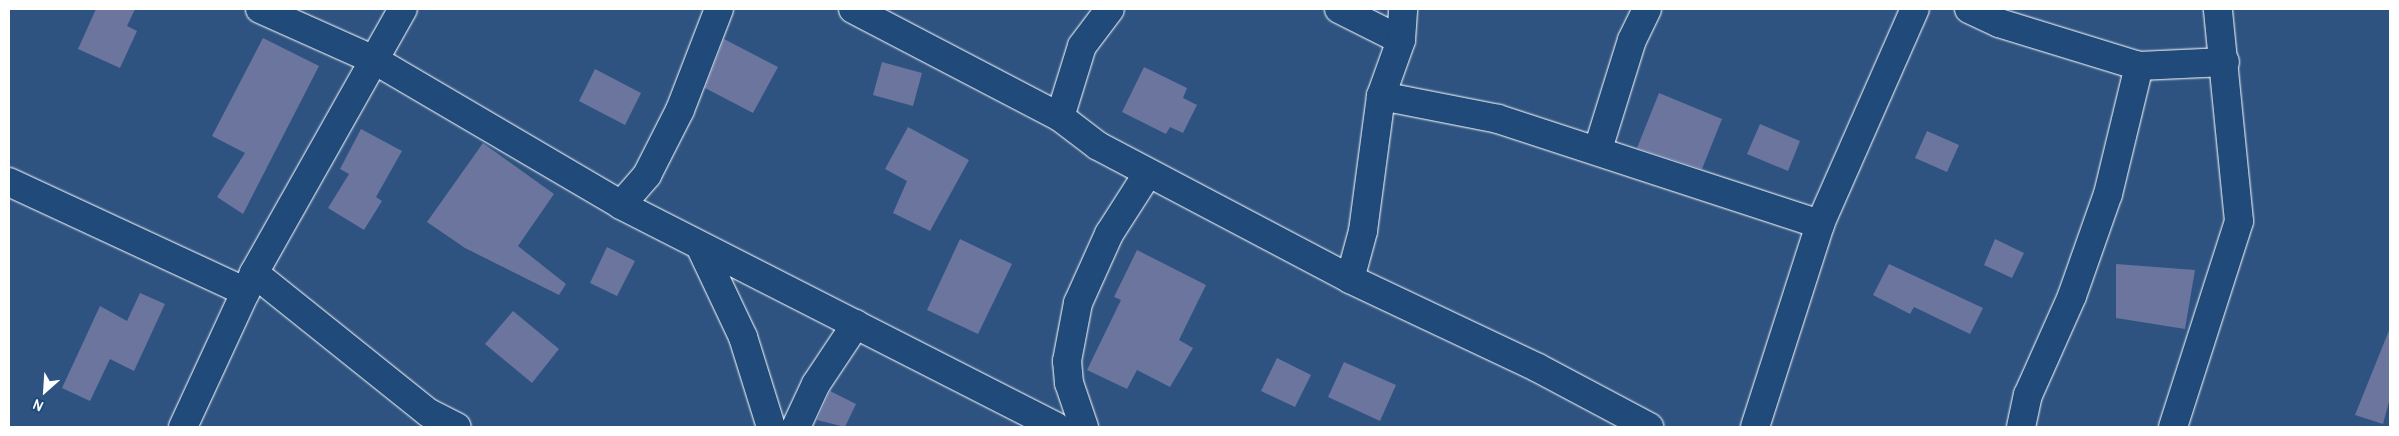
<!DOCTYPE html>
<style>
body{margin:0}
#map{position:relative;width:2399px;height:436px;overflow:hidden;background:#2e5381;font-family:Pangolin,sans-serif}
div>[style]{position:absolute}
.building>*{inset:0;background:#6b759e}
.roads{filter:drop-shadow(0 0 1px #fff) drop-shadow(0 0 1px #fff)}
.street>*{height:28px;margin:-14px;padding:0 14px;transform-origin:14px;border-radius:14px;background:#1f4a7a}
span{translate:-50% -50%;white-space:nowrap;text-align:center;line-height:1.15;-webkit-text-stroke:4.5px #1f4a7a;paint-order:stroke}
.frame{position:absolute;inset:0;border:10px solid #fff;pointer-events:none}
.north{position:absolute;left:20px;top:366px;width:50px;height:50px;-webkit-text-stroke:4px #1f4a7a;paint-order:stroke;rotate:206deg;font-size:14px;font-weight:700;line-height:20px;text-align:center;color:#fff}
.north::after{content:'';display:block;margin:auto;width:18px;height:22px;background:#fff;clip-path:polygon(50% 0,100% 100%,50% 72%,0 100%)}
</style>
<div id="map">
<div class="building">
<div style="clip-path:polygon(96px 9px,135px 9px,127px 26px,137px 31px,120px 68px,78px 49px)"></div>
<div style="clip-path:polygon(263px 38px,319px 66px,243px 214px,217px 197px,245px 153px,212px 136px)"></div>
<div style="clip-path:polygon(724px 39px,778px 67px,753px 113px,705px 88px)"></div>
<div style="clip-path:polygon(882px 62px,922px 73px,913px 106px,873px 95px)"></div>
<div style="clip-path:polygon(1144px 67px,1187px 88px,1183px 98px,1197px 105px,1183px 133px,1170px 127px,1166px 134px,1122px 112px)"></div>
<div style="clip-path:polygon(595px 69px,641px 93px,625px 125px,579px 101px)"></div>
<div style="clip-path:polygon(1659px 93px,1722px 119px,1702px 169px,1637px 148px)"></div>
<div style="clip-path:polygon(1760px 124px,1800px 141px,1788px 171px,1747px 154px)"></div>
<div style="clip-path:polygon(908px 127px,969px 160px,930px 231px,893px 213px,907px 181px,885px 169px)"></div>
<div style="clip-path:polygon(361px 129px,402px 151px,376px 197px,382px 201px,364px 230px,328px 208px,349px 174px,340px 169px)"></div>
<div style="clip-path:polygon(1927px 131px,1959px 145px,1947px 172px,1915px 158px)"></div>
<div style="clip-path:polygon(483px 143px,554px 194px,518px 246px,566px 284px,559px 295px,465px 248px,427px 222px)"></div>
<div style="clip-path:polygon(960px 239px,1012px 264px,978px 334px,927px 310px)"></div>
<div style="clip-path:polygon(1995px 239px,2024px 253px,2012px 278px,1984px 265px)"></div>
<div style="clip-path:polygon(607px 247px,635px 261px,617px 296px,590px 283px)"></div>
<div style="clip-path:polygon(1137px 250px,1206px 285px,1179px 340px,1193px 348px,1170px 387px,1137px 370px,1127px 389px,1087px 370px,1121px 300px,1114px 297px)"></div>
<div style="clip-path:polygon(1889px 264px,1983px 308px,1970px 334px,1914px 307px,1910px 314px,1873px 295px)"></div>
<div style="clip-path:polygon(2116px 264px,2195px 270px,2185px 329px,2116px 318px)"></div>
<div style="clip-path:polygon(140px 293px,165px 304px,134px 371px,110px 359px,90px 401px,62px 388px,100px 306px,127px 321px)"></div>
<div style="clip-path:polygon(513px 311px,559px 349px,532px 383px,485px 344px)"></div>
<div style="clip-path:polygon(2390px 328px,2390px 398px,2383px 424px,2355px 415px)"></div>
<div style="clip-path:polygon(1277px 358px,1311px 375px,1295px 407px,1261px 391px)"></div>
<div style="clip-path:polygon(1344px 362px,1396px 385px,1380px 421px,1328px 397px)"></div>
<div style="clip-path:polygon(830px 391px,856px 404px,845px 427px,817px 420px)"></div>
</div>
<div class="roads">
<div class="street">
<div style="left:260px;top:9px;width:127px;rotate:24.1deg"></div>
<div style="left:376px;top:61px;width:284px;rotate:30.4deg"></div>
<div style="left:621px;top:205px;width:488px;rotate:27deg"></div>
<div style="left:853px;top:9px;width:233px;rotate:27.6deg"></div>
<div style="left:1060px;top:117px;width:48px;rotate:37.3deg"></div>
<div style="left:1098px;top:146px;width:285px;rotate:27.8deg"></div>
<div style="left:1350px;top:279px;width:208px;rotate:25.3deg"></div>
<div style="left:1538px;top:368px;width:126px;rotate:28deg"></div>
<div style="left:1339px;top:9px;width:69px;rotate:26.6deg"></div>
<div style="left:1969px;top:9px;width:33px;rotate:25deg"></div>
<div style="left:1999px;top:23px;width:146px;rotate:17.1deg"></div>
<div style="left:2139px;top:66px;width:86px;rotate:-2.7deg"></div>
<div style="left:1381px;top:96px;width:119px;rotate:11.1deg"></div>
<div style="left:1498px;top:119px;width:339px;rotate:18.1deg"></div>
<div style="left:1060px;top:117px;width:74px;rotate:-72.8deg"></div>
<div style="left:1082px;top:46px;width:46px;rotate:-52.9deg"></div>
<div style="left:1598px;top:149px;width:114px;rotate:-72.7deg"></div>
<div style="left:1632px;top:40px;width:34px;rotate:-64deg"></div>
<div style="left:9px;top:182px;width:261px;rotate:24.9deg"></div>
<div style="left:621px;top:205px;width:40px;rotate:-49deg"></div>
<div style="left:647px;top:175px;width:73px;rotate:-63.1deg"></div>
<div style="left:680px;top:110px;width:108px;rotate:-68.9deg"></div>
<div style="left:700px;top:246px;width:101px;rotate:64.7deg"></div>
<div style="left:743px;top:337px;width:94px;rotate:72.7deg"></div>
<div style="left:254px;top:273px;width:224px;rotate:38.7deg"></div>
<div style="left:429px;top:413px;width:31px;rotate:27deg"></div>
<div style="left:1350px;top:279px;width:50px;rotate:-74.8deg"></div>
<div style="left:1363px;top:231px;width:136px;rotate:-82.4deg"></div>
<div style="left:1381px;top:96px;width:59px;rotate:-70.3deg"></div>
<div style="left:1401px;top:40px;width:31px;rotate:-86deg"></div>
<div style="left:183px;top:427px;width:170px;rotate:-65.2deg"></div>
<div style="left:254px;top:273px;width:303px;rotate:-60.6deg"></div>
<div style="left:796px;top:427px;width:47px;rotate:-65.1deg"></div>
<div style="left:816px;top:384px;width:72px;rotate:-56.3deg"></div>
<div style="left:1084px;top:427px;width:46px;rotate:-108.8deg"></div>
<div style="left:1069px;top:383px;width:22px;rotate:-95deg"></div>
<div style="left:1067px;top:361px;width:59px;rotate:-79.3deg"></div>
<div style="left:1078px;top:303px;width:76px;rotate:-65.8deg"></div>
<div style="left:1109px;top:234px;width:72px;rotate:-57.4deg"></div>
<div style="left:1755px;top:427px;width:213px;rotate:-72.2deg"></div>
<div style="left:1820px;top:224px;width:235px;rotate:-66.2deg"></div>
<div style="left:2021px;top:427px;width:33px;rotate:-78deg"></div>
<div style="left:2028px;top:395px;width:108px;rotate:-66deg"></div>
<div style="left:2072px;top:296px;width:108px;rotate:-70.6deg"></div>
<div style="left:2108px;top:194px;width:132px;rotate:-76.4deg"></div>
<div style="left:2173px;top:427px;width:216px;rotate:-72.2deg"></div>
<div style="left:2239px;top:221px;width:213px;rotate:-95.7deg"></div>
</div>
</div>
<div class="frame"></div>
<div class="north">N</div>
</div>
